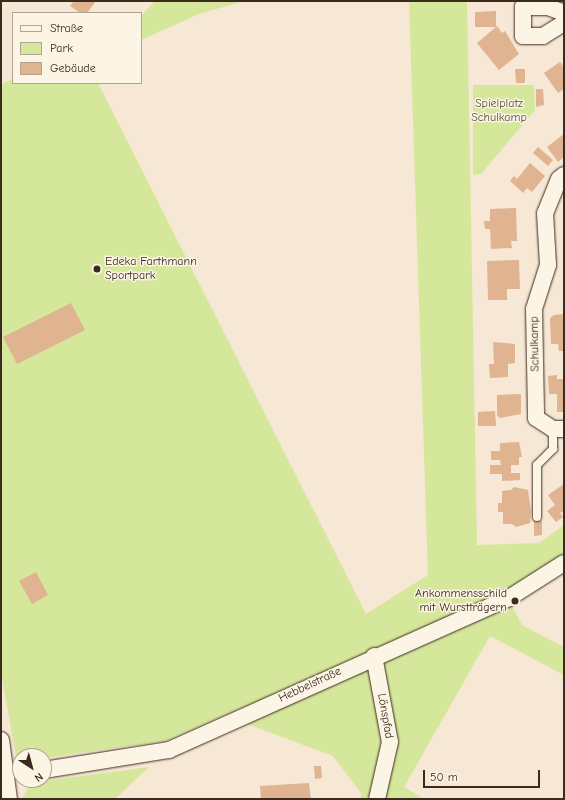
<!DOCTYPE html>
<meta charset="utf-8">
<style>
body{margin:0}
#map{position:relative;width:565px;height:800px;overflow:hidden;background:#f6e8d4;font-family:"Comic Neue",sans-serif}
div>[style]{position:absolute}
.green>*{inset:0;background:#d5e79b}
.building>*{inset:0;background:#e0b391}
.roads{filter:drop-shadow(0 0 1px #3b2a1e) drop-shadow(0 0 1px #3b2a1e)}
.service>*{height:8px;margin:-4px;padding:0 4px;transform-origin:4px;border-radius:4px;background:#fcf5e5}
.minor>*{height:16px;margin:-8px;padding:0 8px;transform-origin:8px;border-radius:8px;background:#fcf5e5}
.dots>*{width:11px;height:11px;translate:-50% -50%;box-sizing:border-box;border:2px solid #fcf5e5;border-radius:50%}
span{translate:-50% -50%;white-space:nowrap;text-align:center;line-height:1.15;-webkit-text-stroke:3px #fcf5e5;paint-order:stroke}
.park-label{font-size:12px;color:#5a5037}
.poi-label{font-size:12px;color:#3b2a1e}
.left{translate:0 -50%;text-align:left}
.right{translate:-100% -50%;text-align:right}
.street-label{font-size:12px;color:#3b2a1e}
.frame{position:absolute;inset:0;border:2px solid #3b2a1e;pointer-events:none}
.legend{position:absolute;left:12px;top:12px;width:130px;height:72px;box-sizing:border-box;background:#fcf5e5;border:1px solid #afa495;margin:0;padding:5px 7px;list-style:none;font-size:12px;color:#3b2a1e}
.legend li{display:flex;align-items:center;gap:8px;height:20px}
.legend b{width:20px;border:1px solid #afa495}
.north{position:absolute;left:12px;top:748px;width:40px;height:40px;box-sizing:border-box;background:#fcf5e5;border:1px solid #afa495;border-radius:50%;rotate:144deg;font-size:11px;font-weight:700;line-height:16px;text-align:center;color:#3b2a1e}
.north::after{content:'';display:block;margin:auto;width:14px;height:18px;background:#3b2a1e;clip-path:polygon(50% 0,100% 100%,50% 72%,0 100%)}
.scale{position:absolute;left:423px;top:770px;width:117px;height:18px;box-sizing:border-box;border:2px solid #3b2a1e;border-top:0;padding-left:5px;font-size:12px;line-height:14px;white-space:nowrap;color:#3b2a1e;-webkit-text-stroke:3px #fcf5e5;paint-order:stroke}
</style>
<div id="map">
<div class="green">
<div style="clip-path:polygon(155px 1px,244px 1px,199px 14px,141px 40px,141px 16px)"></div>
<div style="clip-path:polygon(409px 1px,467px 1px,477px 545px,539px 543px,564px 525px,564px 553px,515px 587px,504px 591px,522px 625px,564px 647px,564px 675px,490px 636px,404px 787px,424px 799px,360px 799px,361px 793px,333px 756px,247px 724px,246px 706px,165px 741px,44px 758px,20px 756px,20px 761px,17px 762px,1px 673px,1px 85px,13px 78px,13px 83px,98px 83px,366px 614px,428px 575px)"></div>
<div style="clip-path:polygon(473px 85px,534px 85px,535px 110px,481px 174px,473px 175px)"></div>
<div style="clip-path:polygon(149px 767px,115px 799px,22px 799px,30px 783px)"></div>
</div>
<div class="building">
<div style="clip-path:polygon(74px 1px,96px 1px,87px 13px,80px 13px,70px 6px)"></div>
<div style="clip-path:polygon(496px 11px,496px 27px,475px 27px,475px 12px)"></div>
<div style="clip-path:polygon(497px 26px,502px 33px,505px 31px,519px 54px,499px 70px,477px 43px)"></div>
<div style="clip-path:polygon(560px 62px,564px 67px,564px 89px,558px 93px,544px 73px)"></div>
<div style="clip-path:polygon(515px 69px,525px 69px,525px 83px,516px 83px)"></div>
<div style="clip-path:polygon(536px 89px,543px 89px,544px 105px,536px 107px)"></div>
<div style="clip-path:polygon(564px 134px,564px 157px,558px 162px,547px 147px)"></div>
<div style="clip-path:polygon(538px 147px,553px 160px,548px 166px,533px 153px)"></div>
<div style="clip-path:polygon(530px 163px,545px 176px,532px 192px,527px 188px,523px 193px,510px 181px,514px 176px,517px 179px)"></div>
<div style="clip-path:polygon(516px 208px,517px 241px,511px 241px,512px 248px,491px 249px,490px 229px,485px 229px,484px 221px,490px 221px,490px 209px)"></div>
<div style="clip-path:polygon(519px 260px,520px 289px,507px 289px,507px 300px,488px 300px,487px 261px)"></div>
<div style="clip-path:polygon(71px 303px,85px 330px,17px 364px,3px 337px)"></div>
<div style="clip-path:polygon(564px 314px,564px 351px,559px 351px,558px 344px,551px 344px,550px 318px,554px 315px)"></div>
<div style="clip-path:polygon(493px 342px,515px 344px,515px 363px,508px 364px,508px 377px,490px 378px,489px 364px,494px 364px)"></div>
<div style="clip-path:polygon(557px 375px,557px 379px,564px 379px,564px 412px,557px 412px,557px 394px,549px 394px,548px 376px)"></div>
<div style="clip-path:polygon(521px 394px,521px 414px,500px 418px,497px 415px,497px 395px)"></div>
<div style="clip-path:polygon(495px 411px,496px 426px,478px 426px,478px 412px)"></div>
<div style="clip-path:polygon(519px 442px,522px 457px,519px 457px,519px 465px,511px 465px,511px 473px,520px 473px,520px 480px,502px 481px,502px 474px,490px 474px,490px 465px,501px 465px,500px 460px,491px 460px,491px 451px,500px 451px,500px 443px)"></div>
<div style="clip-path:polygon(564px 484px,564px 511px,560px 513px,563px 517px,556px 522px,547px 511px,555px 505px,548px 495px)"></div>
<div style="clip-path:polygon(514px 487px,528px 490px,531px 512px,530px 523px,516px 527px,512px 524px,503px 524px,503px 512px,498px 512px,498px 503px,502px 503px,502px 491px,511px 490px)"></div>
<div style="clip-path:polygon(534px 521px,542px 521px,542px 535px,534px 536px)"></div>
<div style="clip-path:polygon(36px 572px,48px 595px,32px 604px,19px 581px)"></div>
<div style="clip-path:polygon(314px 766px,321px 766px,322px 778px,315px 779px)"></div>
<div style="clip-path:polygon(309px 783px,311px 799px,261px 799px,260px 786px)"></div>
</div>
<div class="roads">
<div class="service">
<div style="left:537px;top:517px;width:52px;rotate:-90deg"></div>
<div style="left:537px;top:465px;width:23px;rotate:-45deg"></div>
<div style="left:553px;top:449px;width:20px;rotate:-90deg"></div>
</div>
<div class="minor">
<div style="left:564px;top:13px;width:17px;rotate:-159deg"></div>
<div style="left:548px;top:7px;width:25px;rotate:180deg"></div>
<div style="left:523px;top:7px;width:29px;rotate:90deg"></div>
<div style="left:523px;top:36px;width:20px"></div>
<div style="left:543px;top:36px;width:25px;rotate:-32deg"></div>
<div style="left:564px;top:175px;width:6px;rotate:141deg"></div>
<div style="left:559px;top:179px;width:37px;rotate:112deg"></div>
<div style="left:545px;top:213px;width:52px;rotate:86.7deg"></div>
<div style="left:548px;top:265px;width:46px;rotate:107.7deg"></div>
<div style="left:534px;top:309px;width:109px;rotate:88.9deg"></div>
<div style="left:536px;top:418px;width:20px;rotate:33deg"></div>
<div style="left:553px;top:429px;width:11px"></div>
<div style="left:374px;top:656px;width:87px;rotate:79.5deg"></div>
<div style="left:390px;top:742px;width:58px;rotate:102.8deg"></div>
<div style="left:1px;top:740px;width:60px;rotate:82.3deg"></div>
<div style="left:44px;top:770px;width:127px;rotate:-9.1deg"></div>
<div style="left:169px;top:750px;width:372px;rotate:-24.1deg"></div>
<div style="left:509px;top:598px;width:65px;rotate:-32.5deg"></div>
</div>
</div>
<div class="dots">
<div style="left:97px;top:269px;background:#3b2a1e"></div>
<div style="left:515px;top:601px;background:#3b2a1e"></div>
</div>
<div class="park-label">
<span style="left:499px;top:111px">Spielplatz<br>Schulkamp</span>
</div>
<div class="poi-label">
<span class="left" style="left:105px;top:269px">Edeka Farthmann<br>Sportpark</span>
<span class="right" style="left:507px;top:601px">Ankommensschild<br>mit Wurstträgern</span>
</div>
<div class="street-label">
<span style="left:535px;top:344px;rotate:-91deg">Schulkamp</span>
<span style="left:310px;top:685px;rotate:-25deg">Hebbelstraße</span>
<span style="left:385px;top:716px;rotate:80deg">Lönspfad</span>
</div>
<div class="frame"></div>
<ul class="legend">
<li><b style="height:5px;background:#fcf5e5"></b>Straße</li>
<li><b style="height:11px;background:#d5e79b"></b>Park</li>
<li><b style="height:11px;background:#e0b391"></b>Gebäude</li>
</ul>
<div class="north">N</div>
<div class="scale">50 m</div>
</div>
